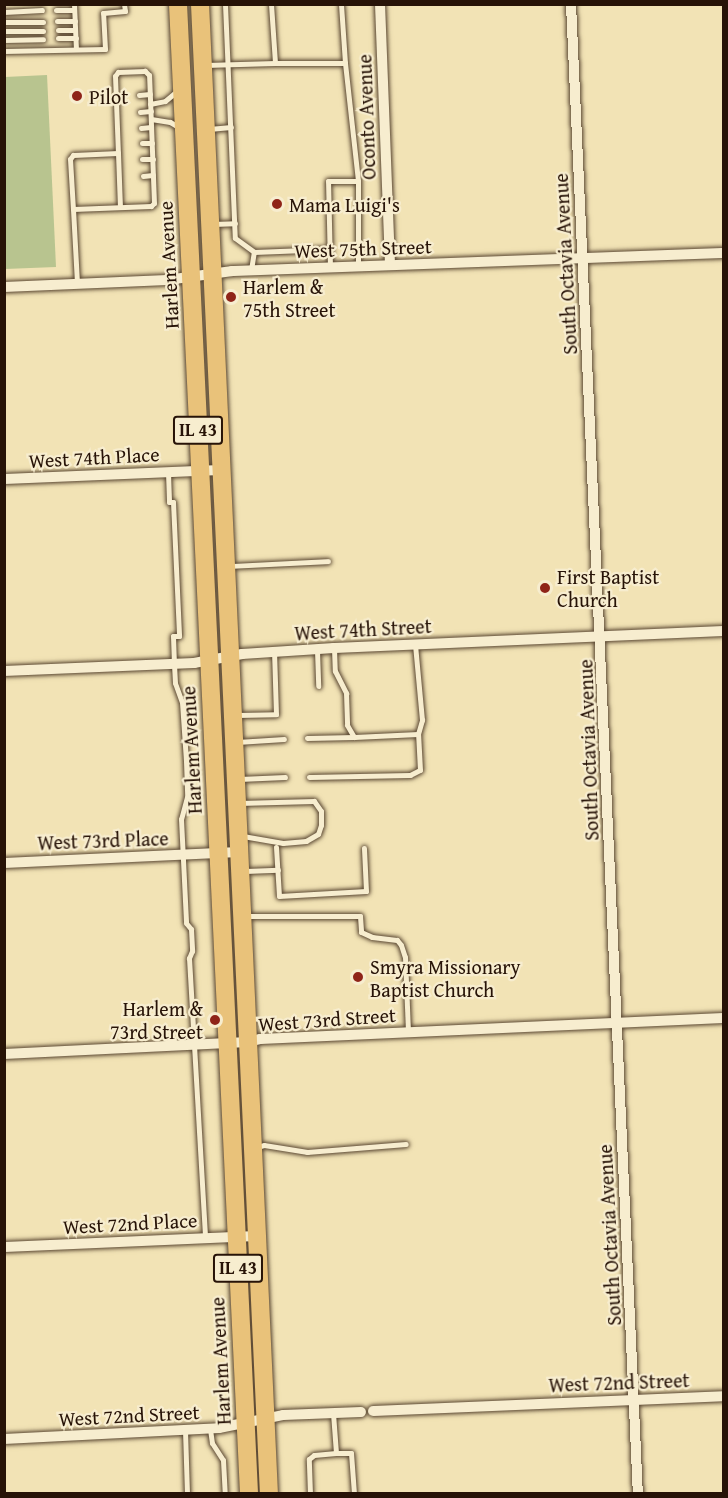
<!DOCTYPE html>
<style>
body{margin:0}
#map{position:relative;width:728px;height:1498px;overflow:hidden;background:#f2e3b5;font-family:"Gentium Book Plus",serif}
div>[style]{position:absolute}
.green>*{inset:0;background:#b8c48f}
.roads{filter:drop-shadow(0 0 2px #5a4732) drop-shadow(0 0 2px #5a4732)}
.lane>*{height:5px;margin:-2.5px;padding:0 2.5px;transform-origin:2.5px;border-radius:2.5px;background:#f7edcf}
.street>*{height:10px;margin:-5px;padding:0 5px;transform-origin:5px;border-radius:5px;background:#f7edcf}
.primary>*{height:18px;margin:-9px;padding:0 9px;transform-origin:9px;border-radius:9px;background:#e9c27a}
.dots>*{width:16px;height:16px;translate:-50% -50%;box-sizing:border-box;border:3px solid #f7edcf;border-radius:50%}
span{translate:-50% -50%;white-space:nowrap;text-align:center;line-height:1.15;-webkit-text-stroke:4.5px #f7edcf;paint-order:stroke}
.shield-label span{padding:2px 4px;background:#f7edcf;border:2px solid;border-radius:4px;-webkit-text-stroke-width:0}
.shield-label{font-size:18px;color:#271307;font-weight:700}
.poi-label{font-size:20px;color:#271307}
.left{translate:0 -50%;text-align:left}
.right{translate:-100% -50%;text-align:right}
.street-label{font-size:20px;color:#271307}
.frame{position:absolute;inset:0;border:6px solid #271307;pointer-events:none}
</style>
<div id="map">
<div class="green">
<div style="clip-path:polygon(47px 75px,56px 267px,5px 269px,5px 77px)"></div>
</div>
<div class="roads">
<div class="lane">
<div style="left:74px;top:4px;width:45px;rotate:87.5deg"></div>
<div style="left:225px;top:4px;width:234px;rotate:87.6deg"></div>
<div style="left:235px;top:238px;width:24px;rotate:36deg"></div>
<div style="left:254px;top:252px;width:76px;rotate:-2.3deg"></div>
<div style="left:271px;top:4px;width:59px;rotate:86.1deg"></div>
<div style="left:275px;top:63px;width:70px"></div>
<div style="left:345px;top:63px;width:59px;rotate:-93.9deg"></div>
<div style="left:56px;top:10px;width:18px"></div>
<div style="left:4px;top:12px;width:38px;rotate:-3deg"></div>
<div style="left:57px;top:21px;width:18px"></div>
<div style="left:4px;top:22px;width:39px"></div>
<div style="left:58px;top:30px;width:17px"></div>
<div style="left:4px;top:31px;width:39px"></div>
<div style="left:58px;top:38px;width:18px"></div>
<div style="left:4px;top:40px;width:39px;rotate:-1deg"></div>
<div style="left:4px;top:51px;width:101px;rotate:-1.1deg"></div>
<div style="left:105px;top:49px;width:36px;rotate:-93deg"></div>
<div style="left:103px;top:13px;width:22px;rotate:-5deg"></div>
<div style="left:125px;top:11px;width:7px;rotate:-98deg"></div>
<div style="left:345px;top:63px;width:119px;rotate:83.7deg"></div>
<div style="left:358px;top:181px;width:85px;rotate:90deg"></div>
<div style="left:205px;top:65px;width:70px;rotate:-1.6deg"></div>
<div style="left:139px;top:95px;width:11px;rotate:-5deg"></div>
<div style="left:150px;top:104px;width:15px;rotate:-11deg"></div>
<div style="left:165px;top:101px;width:16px;rotate:-40deg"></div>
<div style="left:140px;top:112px;width:11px;rotate:-5deg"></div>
<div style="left:151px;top:119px;width:19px;rotate:9deg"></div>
<div style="left:170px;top:122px;width:12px;rotate:31deg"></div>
<div style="left:141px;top:128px;width:10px;rotate:-6deg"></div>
<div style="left:209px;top:129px;width:22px;rotate:-5deg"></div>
<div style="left:142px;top:143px;width:10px"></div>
<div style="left:118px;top:153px;width:54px;rotate:87.9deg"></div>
<div style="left:142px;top:159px;width:11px"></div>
<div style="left:143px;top:176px;width:10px;rotate:-6deg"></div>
<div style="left:73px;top:209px;width:78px;rotate:-2.2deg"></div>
<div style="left:151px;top:206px;width:4px;rotate:-45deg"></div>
<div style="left:154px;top:203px;width:128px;rotate:-92.2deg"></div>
<div style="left:149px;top:75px;width:6px;rotate:-135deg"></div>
<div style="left:145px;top:71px;width:27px;rotate:178deg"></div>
<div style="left:118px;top:72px;width:5px;rotate:127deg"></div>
<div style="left:115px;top:76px;width:77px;rotate:87.8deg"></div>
<div style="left:118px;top:153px;width:45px;rotate:177.5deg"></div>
<div style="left:73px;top:155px;width:5px;rotate:127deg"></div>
<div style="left:70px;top:159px;width:50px;rotate:86.6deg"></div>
<div style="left:73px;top:209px;width:75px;rotate:86.9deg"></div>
<div style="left:212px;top:224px;width:23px;rotate:-2deg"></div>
<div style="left:330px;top:267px;width:86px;rotate:-91.3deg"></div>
<div style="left:328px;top:181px;width:30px"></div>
<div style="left:251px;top:270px;width:18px;rotate:-81deg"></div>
<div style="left:168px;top:472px;width:30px;rotate:88deg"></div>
<div style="left:169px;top:502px;width:4px"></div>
<div style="left:173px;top:502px;width:134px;rotate:87.4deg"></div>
<div style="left:179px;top:636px;width:6px;rotate:180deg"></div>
<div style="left:173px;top:636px;width:28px;rotate:88deg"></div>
<div style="left:174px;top:664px;width:19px;rotate:87deg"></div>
<div style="left:175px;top:683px;width:20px;rotate:70deg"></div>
<div style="left:182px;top:702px;width:59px;rotate:86.1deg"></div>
<div style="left:186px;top:761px;width:36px;rotate:88deg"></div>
<div style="left:187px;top:797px;width:23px;rotate:105deg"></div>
<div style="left:181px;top:819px;width:104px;rotate:87.2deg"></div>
<div style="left:186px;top:923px;width:8px;rotate:50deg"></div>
<div style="left:191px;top:929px;width:22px;rotate:87deg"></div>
<div style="left:192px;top:951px;width:8px;rotate:113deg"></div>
<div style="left:189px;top:958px;width:280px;rotate:86.7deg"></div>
<div style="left:230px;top:566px;width:98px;rotate:-2.9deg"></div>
<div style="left:334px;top:648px;width:23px;rotate:88deg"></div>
<div style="left:335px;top:671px;width:25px;rotate:63deg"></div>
<div style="left:346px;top:693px;width:32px;rotate:88deg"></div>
<div style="left:347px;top:725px;width:14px;rotate:60deg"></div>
<div style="left:354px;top:737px;width:64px;rotate:-2.7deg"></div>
<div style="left:317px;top:650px;width:36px;rotate:88deg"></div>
<div style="left:237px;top:715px;width:39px;rotate:-1deg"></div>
<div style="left:276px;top:714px;width:62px;rotate:-91.8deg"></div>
<div style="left:307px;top:738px;width:47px;rotate:-1.2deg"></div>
<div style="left:237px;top:742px;width:47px;rotate:-3.7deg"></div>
<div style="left:309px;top:777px;width:101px;rotate:-1.1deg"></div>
<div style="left:410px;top:775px;width:11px;rotate:-27deg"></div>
<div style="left:420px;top:770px;width:36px;rotate:-93deg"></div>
<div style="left:418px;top:734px;width:15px;rotate:-74deg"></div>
<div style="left:422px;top:720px;width:75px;rotate:-95.3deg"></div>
<div style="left:239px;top:779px;width:46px;rotate:-2.5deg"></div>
<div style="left:239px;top:803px;width:75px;rotate:-1.5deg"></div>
<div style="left:314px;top:801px;width:12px;rotate:55deg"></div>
<div style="left:321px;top:811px;width:14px;rotate:90deg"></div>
<div style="left:321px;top:825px;width:9px;rotate:108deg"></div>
<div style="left:318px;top:834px;width:14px;rotate:150deg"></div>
<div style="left:306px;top:841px;width:23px;rotate:175deg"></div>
<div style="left:283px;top:843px;width:41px;rotate:-170.1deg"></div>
<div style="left:276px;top:847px;width:49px;rotate:86.5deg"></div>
<div style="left:279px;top:896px;width:87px;rotate:-3.3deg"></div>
<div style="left:366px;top:891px;width:43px;rotate:-92.7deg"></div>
<div style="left:245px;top:871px;width:33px;rotate:-2deg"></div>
<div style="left:246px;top:916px;width:114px"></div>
<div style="left:360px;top:916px;width:16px;rotate:86deg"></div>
<div style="left:361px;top:932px;width:12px;rotate:24deg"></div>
<div style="left:372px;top:937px;width:25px;rotate:7deg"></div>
<div style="left:397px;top:940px;width:6px;rotate:51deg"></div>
<div style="left:401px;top:945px;width:13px;rotate:72deg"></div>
<div style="left:405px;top:957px;width:75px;rotate:87.7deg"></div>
<div style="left:257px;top:1147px;width:7px;rotate:-16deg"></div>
<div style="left:264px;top:1145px;width:44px;rotate:9.2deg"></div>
<div style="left:307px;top:1152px;width:99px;rotate:-4.6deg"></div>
<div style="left:210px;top:1429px;width:14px;rotate:82deg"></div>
<div style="left:212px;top:1443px;width:20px;rotate:57deg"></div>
<div style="left:223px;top:1460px;width:34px;rotate:87deg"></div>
<div style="left:185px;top:1430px;width:64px;rotate:88.2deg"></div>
<div style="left:336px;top:1453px;width:15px"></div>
<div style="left:351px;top:1453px;width:41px;rotate:85.8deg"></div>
<div style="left:310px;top:1494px;width:35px;rotate:-92deg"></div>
<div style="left:309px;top:1459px;width:6px;rotate:-39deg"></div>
<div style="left:314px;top:1455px;width:22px;rotate:-5deg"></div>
<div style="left:336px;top:1453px;width:40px;rotate:-94.3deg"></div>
</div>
<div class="street">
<div style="left:380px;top:4px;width:261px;rotate:87.8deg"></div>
<div style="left:571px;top:4px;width:1492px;rotate:87.43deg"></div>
<div style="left:4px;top:287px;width:163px;rotate:-2.5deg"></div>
<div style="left:167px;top:280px;width:66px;rotate:-7.9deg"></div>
<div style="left:232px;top:271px;width:492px;rotate:-2.1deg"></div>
<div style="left:4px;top:479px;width:217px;rotate:-2.4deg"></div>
<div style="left:4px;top:671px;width:190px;rotate:-2.4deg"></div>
<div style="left:194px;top:663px;width:49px;rotate:-10.6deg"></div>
<div style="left:242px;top:654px;width:92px;rotate:-3.7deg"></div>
<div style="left:334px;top:648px;width:390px;rotate:-2.5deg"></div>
<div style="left:4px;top:863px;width:235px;rotate:-2.7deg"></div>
<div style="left:4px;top:1054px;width:244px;rotate:-2.8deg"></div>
<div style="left:248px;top:1042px;width:12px;rotate:-14deg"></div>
<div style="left:260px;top:1039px;width:464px;rotate:-2.6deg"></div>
<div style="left:4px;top:1247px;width:253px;rotate:-2.5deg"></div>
<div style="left:373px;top:1411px;width:351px;rotate:-2.4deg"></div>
<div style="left:4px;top:1439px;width:215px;rotate:-2.9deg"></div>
<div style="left:219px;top:1428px;width:65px;rotate:-11.5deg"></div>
<div style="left:283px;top:1415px;width:78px;rotate:-2.2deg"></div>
</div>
<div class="primary">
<div style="left:178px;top:4px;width:1492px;rotate:87.27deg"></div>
<div style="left:200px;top:4px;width:1492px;rotate:87.35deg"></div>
</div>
</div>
<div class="dots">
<div style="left:77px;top:96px;background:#8f2418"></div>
<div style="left:277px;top:204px;background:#8f2418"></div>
<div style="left:231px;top:297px;background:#8f2418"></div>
<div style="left:545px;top:588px;background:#8f2418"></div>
<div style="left:358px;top:977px;background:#8f2418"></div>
<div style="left:215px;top:1020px;background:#8f2418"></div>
</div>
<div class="shield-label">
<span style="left:198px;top:430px">IL 43</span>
<span style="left:238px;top:1268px">IL 43</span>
</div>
<div class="poi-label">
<span class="left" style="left:89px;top:96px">Pilot</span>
<span class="left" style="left:289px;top:204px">Mama Luigi's</span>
<span class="left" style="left:243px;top:298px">Harlem &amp;<br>75th Street</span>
<span class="left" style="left:557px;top:588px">First Baptist<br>Church</span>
<span class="left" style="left:370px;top:978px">Smyra Missionary<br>Baptist Church</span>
<span class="right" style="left:203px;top:1020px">Harlem &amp;<br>73rd Street</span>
</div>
<div class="street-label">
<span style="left:366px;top:117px;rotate:-92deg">Oconto Avenue</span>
<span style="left:363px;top:248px;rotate:-2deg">West 75th Street</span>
<span style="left:565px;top:264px;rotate:-93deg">South Octavia Avenue</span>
<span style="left:168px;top:265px;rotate:-93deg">Harlem Avenue</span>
<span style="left:94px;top:457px;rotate:-3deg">West 74th Place</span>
<span style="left:363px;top:629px;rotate:-3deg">West 74th Street</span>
<span style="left:191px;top:750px;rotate:-93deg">Harlem Avenue</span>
<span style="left:588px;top:750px;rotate:-92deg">South Octavia Avenue</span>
<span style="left:103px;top:840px;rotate:-2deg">West 73rd Place</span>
<span style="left:327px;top:1019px;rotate:-4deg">West 73rd Street</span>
<span style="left:130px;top:1223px;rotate:-3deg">West 72nd Place</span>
<span style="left:609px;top:1235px;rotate:-93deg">South Octavia Avenue</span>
<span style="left:220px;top:1361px;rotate:-93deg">Harlem Avenue</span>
<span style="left:619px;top:1382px;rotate:-2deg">West 72nd Street</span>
<span style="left:129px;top:1415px;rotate:-3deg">West 72nd Street</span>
</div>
<div class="frame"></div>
</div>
